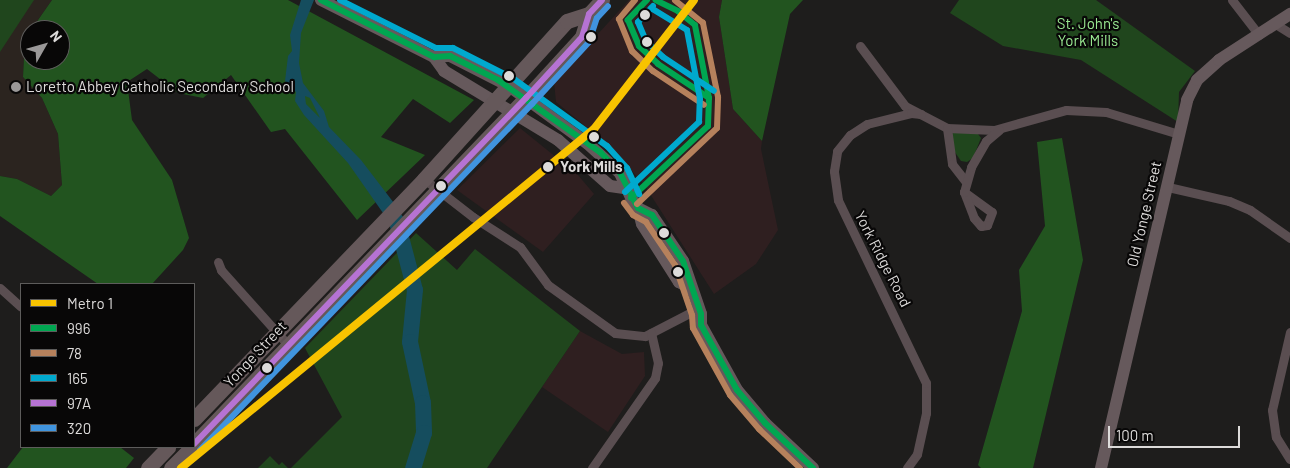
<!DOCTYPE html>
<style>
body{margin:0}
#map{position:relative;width:1290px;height:468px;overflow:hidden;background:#1e1d1c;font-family:Barlow,sans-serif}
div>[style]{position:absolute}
.commercial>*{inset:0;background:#2f1f20}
.built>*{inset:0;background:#2b241f}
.green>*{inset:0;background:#20461d}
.forest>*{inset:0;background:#22541f}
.water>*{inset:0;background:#154d5e}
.river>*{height:16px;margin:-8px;padding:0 8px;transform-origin:8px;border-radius:8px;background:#154d5e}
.street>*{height:9px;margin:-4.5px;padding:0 4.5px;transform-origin:4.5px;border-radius:4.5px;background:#5a4e51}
.secondary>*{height:12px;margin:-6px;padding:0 6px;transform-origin:6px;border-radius:6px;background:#66595c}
.primary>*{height:15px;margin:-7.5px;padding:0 7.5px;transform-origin:7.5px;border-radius:7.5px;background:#65585a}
.bus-1>*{height:6px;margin:-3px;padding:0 3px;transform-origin:3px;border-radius:3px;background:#00a651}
.bus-2>*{height:6px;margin:-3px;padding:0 3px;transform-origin:3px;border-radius:3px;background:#b6815c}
.bus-3>*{height:6px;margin:-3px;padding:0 3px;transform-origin:3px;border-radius:3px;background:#00a9ce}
.bus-4>*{height:6px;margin:-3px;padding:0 3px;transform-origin:3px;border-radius:3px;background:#b673d3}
.bus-5>*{height:6px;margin:-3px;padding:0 3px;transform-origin:3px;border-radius:3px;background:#4094de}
.metro-1>*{height:8px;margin:-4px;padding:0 4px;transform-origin:4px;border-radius:4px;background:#f8c300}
.dots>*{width:14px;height:14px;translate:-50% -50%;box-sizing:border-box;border:2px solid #080707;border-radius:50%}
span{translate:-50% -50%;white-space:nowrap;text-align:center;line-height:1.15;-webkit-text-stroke:4.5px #080707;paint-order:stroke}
.park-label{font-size:15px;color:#9beb93}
.poi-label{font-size:15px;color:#dddbda}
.left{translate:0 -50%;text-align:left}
.stop-label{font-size:15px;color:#dddbda;font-weight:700}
.street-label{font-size:15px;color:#dddbda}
.legend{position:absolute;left:20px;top:283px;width:175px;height:165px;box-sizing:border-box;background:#080707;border:1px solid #5d5c5b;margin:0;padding:6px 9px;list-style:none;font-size:15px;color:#dddbda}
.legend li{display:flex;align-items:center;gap:10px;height:25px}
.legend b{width:25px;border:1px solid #5d5c5b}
.north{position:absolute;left:20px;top:20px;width:50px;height:50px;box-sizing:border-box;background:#080707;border:1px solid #5d5c5b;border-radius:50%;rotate:52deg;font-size:14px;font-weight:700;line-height:20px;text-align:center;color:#dddbda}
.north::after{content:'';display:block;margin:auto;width:18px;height:22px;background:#9a9898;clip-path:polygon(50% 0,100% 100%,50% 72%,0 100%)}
.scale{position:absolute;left:1108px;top:426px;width:132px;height:22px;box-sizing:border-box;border:2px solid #dddbda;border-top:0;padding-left:6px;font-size:15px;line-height:18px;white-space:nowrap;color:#dddbda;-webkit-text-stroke:4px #080707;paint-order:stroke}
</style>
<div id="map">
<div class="commercial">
<div style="clip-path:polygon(629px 0,722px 0,719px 17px,733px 109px,762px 141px,761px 149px,778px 230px,756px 264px,714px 294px,645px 186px,613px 149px,556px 102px,554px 82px)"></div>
<div style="clip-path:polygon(520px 128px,578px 175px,594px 194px,543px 252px,457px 190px)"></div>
<div style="clip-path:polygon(580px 331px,622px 354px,644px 352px,645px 376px,608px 432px,542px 387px)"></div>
</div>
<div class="built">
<div style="clip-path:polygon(0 0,52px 0,25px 38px,23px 77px,42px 98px,58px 134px,62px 185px,51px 196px,17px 179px,0 176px)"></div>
</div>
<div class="green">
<div style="clip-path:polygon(0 0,34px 0,0 52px)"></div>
<div style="clip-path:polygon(959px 0,1096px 0,1195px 71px,1179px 92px,1178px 122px,1081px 60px,1003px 46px,950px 13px)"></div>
<div style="clip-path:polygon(953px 132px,978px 134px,981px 138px,973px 158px,967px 162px,961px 161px,948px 142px)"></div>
<div style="clip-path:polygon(416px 233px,457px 270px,475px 249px,580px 331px,487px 468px,291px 468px,342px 417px,305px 348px)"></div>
<div style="clip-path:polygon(270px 456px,279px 465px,282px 462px,288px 468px,258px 468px)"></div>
</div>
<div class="forest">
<div style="clip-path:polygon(52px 0,288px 0,474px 100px,450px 123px,413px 99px,381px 137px,425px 155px,357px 220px,285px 129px,271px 132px,231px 75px,203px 98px,178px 93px,147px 69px,127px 82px,132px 120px,172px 180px,189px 238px,183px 250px,152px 284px,98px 284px,0 216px,0 176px,17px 179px,51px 196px,62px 185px,58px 134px,42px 98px,23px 77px,25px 38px,30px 31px,30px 60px,60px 60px,60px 30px,31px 30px)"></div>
<div style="clip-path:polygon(722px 0,803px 0,790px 14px,762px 141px,733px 109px,719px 17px)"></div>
<div style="clip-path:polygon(1062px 138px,1083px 260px,1033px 468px,981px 468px,978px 465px,1022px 311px,1019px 270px,1045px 226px,1037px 142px)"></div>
<div style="clip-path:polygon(23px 447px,120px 447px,134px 458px,126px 468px,7px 468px)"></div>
</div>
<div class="water">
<div style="clip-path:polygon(evenodd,301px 0,314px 0,301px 33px,299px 63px,303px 83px,324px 111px,329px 127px,361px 160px,397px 207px,405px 221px,404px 243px,348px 163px,304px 115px,295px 101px,296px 92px,285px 81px,288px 56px,292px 51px,290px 35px,301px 0,305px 96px,310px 98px,320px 118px,306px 104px,305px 96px)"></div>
</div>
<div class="river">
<div style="left:397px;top:222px;width:70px;rotate:75.2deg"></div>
<div style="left:415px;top:290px;width:52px;rotate:95.5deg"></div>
<div style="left:410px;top:342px;width:62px;rotate:78deg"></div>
<div style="left:423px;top:403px;width:30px;rotate:88deg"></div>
<div style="left:424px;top:433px;width:37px;rotate:107deg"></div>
</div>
<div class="street">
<div style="left:1232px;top:0;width:44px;rotate:52.4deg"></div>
<div style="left:1277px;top:25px;width:15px;rotate:32deg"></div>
<div style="left:860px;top:46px;width:75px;rotate:53.1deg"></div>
<div style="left:905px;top:106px;width:47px;rotate:27.6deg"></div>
<div style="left:947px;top:128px;width:47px;rotate:2.4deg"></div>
<div style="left:994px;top:130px;width:75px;rotate:-15.5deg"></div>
<div style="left:1066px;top:110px;width:40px;rotate:2.9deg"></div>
<div style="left:1106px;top:112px;width:76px;rotate:16.8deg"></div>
<div style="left:947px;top:128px;width:36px;rotate:82deg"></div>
<div style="left:952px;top:164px;width:23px;rotate:52deg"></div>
<div style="left:424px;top:179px;width:62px;rotate:37.8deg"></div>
<div style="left:473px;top:217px;width:56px;rotate:32.6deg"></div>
<div style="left:520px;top:247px;width:47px;rotate:53.6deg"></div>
<div style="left:548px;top:285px;width:82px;rotate:35.6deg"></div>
<div style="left:615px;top:333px;width:30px;rotate:6deg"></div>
<div style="left:645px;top:336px;width:61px;rotate:-27.4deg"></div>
<div style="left:1168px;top:187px;width:63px;rotate:12.9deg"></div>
<div style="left:1229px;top:201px;width:23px;rotate:23deg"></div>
<div style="left:1250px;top:210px;width:49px;rotate:35deg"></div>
<div style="left:964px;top:192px;width:34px;rotate:36deg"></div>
<div style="left:992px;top:212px;width:14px;rotate:111deg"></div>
<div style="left:987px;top:225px;width:6px;rotate:171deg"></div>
<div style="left:981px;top:226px;width:11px;rotate:-131deg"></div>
<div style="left:974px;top:218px;width:28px;rotate:-111deg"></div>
<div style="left:964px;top:192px;width:26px;rotate:-74deg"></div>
<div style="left:971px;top:167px;width:30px;rotate:-60deg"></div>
<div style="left:986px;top:141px;width:17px;rotate:-40deg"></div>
<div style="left:218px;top:262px;width:9px;rotate:69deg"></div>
<div style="left:221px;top:270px;width:101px;rotate:48.2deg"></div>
<div style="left:0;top:288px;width:28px;rotate:42deg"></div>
<div style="left:1290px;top:332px;width:80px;rotate:103deg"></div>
<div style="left:1272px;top:410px;width:27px;rotate:82deg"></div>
<div style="left:1276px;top:437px;width:26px;rotate:58deg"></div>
<div style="left:592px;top:468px;width:110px;rotate:-55deg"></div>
<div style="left:655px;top:378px;width:15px;rotate:-79deg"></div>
<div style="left:658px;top:363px;width:31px;rotate:-103deg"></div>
<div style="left:907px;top:468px;width:17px;rotate:-54deg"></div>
<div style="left:917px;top:454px;width:42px;rotate:-77.6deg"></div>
<div style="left:926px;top:413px;width:30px;rotate:-90deg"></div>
<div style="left:926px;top:383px;width:203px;rotate:-115.7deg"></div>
<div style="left:838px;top:200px;width:29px;rotate:-98deg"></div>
<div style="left:834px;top:171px;width:20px;rotate:-81deg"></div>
<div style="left:837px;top:151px;width:21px;rotate:-51deg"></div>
<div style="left:850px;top:135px;width:20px;rotate:-33deg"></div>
<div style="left:867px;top:124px;width:45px;rotate:-14deg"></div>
<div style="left:911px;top:113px;width:10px;rotate:6deg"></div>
</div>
<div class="secondary">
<div style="left:321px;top:0;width:127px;rotate:26.8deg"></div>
<div style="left:434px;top:57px;width:17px;rotate:54deg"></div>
<div style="left:444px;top:71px;width:133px;rotate:31.2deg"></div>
<div style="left:558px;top:140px;width:69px;rotate:41.5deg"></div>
<div style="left:610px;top:186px;width:14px;rotate:8deg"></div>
<div style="left:434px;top:57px;width:16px;rotate:-4deg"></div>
<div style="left:450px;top:56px;width:66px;rotate:27deg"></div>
<div style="left:509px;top:86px;width:97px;rotate:36.2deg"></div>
<div style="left:587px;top:143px;width:45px;rotate:42.3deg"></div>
<div style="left:620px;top:173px;width:27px;rotate:66deg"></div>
<div style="left:631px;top:198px;width:12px;rotate:55deg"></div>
<div style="left:638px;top:208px;width:16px;rotate:27deg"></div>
<div style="left:652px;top:215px;width:55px;rotate:56deg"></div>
<div style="left:683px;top:261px;width:56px;rotate:71.2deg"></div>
<div style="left:701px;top:314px;width:11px;rotate:90deg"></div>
<div style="left:701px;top:325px;width:74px;rotate:61deg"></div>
<div style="left:737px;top:390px;width:43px;rotate:49.7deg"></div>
<div style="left:765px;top:423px;width:66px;rotate:43.2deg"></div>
<div style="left:638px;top:208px;width:16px;rotate:76deg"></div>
<div style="left:642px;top:224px;width:69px;rotate:57.5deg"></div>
<div style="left:679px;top:282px;width:13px;rotate:29deg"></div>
<div style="left:1101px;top:468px;width:378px;rotate:-76.8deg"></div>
<div style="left:1187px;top:100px;width:22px;rotate:-63deg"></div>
<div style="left:1197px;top:80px;width:30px;rotate:-42deg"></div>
<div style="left:1219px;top:60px;width:85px;rotate:-32.9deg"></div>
</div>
<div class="primary">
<div style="left:194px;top:419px;width:332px;rotate:-46.2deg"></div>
<div style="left:424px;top:179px;width:213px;rotate:-47.9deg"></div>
<div style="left:567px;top:21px;width:23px;rotate:-18deg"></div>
<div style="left:194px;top:444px;width:480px;rotate:-46.2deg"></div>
<div style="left:526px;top:98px;width:83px;rotate:-47.4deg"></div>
<div style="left:582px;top:37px;width:24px;rotate:-73deg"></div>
<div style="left:589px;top:14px;width:19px;rotate:-47deg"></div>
<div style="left:148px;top:468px;width:29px;rotate:-46deg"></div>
<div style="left:171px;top:468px;width:30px;rotate:-45deg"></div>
</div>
<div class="bus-1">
<div style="left:321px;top:0;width:127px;rotate:26.8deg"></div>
<div style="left:434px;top:57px;width:16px;rotate:-4deg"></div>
<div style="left:450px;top:56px;width:54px;rotate:26.6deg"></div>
<div style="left:498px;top:80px;width:126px;rotate:35.3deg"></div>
<div style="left:601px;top:153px;width:28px;rotate:46deg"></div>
<div style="left:620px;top:173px;width:39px;rotate:63deg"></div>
<div style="left:638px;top:208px;width:16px;rotate:27deg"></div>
<div style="left:652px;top:215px;width:55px;rotate:56deg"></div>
<div style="left:683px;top:261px;width:56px;rotate:71.2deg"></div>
<div style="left:701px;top:314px;width:11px;rotate:90deg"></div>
<div style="left:701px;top:325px;width:74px;rotate:61deg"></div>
<div style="left:737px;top:390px;width:43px;rotate:49.7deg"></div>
<div style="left:765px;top:423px;width:66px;rotate:43.2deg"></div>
<div style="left:647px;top:0;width:28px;rotate:134deg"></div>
<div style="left:628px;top:20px;width:28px;rotate:67deg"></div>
<div style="left:639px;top:46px;width:26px;rotate:43deg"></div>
<div style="left:658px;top:64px;width:61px;rotate:33.7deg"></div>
<div style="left:631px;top:198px;width:105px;rotate:-43.1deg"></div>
<div style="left:708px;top:126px;width:28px;rotate:-88deg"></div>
<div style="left:709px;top:98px;width:74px;rotate:-100.9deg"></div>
<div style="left:695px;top:25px;width:22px;rotate:-141deg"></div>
<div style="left:678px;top:11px;width:25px;rotate:-154deg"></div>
</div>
<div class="bus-2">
<div style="left:635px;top:0;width:25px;rotate:130deg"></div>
<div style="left:619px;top:19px;width:35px;rotate:68deg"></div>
<div style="left:632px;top:51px;width:29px;rotate:44deg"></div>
<div style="left:653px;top:71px;width:61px;rotate:33.7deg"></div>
<div style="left:624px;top:203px;width:15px;rotate:53deg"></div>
<div style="left:633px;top:215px;width:15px;rotate:28deg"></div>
<div style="left:646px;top:222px;width:52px;rotate:56deg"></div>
<div style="left:675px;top:265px;width:53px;rotate:71.2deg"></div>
<div style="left:692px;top:315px;width:13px;rotate:86deg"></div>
<div style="left:693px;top:328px;width:77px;rotate:61.1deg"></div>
<div style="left:730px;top:395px;width:45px;rotate:49.5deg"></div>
<div style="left:759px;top:429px;width:57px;rotate:43.6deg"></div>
<div style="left:637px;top:204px;width:110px;rotate:-43.5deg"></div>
<div style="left:717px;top:128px;width:31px;rotate:-88deg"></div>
<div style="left:718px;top:97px;width:76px;rotate:-101.5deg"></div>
<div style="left:703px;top:23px;width:36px;rotate:-141deg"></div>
</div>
<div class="bus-3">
<div style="left:340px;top:0;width:107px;rotate:26.6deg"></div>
<div style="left:436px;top:48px;width:17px"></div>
<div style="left:453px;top:48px;width:68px;rotate:26.9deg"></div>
<div style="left:514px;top:79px;width:115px;rotate:35.8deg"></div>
<div style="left:607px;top:146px;width:30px;rotate:48deg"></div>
<div style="left:627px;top:168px;width:29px;rotate:65deg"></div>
<div style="left:653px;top:6px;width:22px;rotate:133deg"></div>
<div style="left:638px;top:22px;width:21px;rotate:67deg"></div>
<div style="left:646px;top:41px;width:23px;rotate:43deg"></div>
<div style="left:663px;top:57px;width:61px;rotate:33.7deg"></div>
<div style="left:625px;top:192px;width:102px;rotate:-43.4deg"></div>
<div style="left:699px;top:122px;width:23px;rotate:-88deg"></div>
<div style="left:700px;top:99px;width:70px;rotate:-100.7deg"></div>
<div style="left:687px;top:30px;width:42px;rotate:-148.6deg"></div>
</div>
<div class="bus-4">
<div style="left:194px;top:444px;width:480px;rotate:-46.2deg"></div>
<div style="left:526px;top:98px;width:83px;rotate:-47.4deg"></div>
<div style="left:582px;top:37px;width:24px;rotate:-73deg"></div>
<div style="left:589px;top:14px;width:19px;rotate:-47deg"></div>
</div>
<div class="bus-5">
<div style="left:200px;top:450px;width:480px;rotate:-46.2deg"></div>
<div style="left:532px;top:104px;width:84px;rotate:-47.4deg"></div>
<div style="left:589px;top:42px;width:25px;rotate:-72deg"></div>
<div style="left:597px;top:18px;width:16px;rotate:-47deg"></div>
</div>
<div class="metro-1">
<div style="left:181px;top:468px;width:534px;rotate:-39.38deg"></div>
<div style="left:594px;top:129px;width:163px;rotate:-52.2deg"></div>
</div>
<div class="dots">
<div style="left:645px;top:15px;background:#dddbda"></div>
<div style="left:591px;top:37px;background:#dddbda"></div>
<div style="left:647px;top:42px;background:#dddbda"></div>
<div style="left:509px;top:76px;background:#dddbda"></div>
<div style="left:16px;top:87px;background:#9a9898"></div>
<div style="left:594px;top:137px;background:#dddbda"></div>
<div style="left:548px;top:167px;background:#dddbda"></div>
<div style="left:441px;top:186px;background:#dddbda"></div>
<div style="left:664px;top:233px;background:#dddbda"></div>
<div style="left:678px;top:272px;background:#dddbda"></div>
<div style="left:267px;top:368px;background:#dddbda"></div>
</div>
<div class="park-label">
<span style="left:1088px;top:32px">St. John's<br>York Mills</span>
</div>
<div class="poi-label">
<span class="left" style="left:26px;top:87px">Loretto Abbey Catholic Secondary School</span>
</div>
<div class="stop-label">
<span class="left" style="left:560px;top:167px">York Mills</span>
</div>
<div class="street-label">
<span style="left:1144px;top:214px;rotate:-77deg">Old Yonge Street</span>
<span style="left:883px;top:259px;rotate:63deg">York Ridge Road</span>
<span style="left:255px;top:354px;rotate:-47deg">Yonge Street</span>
</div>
<ul class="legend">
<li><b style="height:6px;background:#f8c300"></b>Metro 1</li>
<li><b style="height:6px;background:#00a651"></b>996</li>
<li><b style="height:6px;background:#b6815c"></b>78</li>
<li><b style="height:6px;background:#00a9ce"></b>165</li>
<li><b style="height:6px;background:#b673d3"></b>97A</li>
<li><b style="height:6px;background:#4094de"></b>320</li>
</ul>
<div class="north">N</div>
<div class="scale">100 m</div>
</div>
